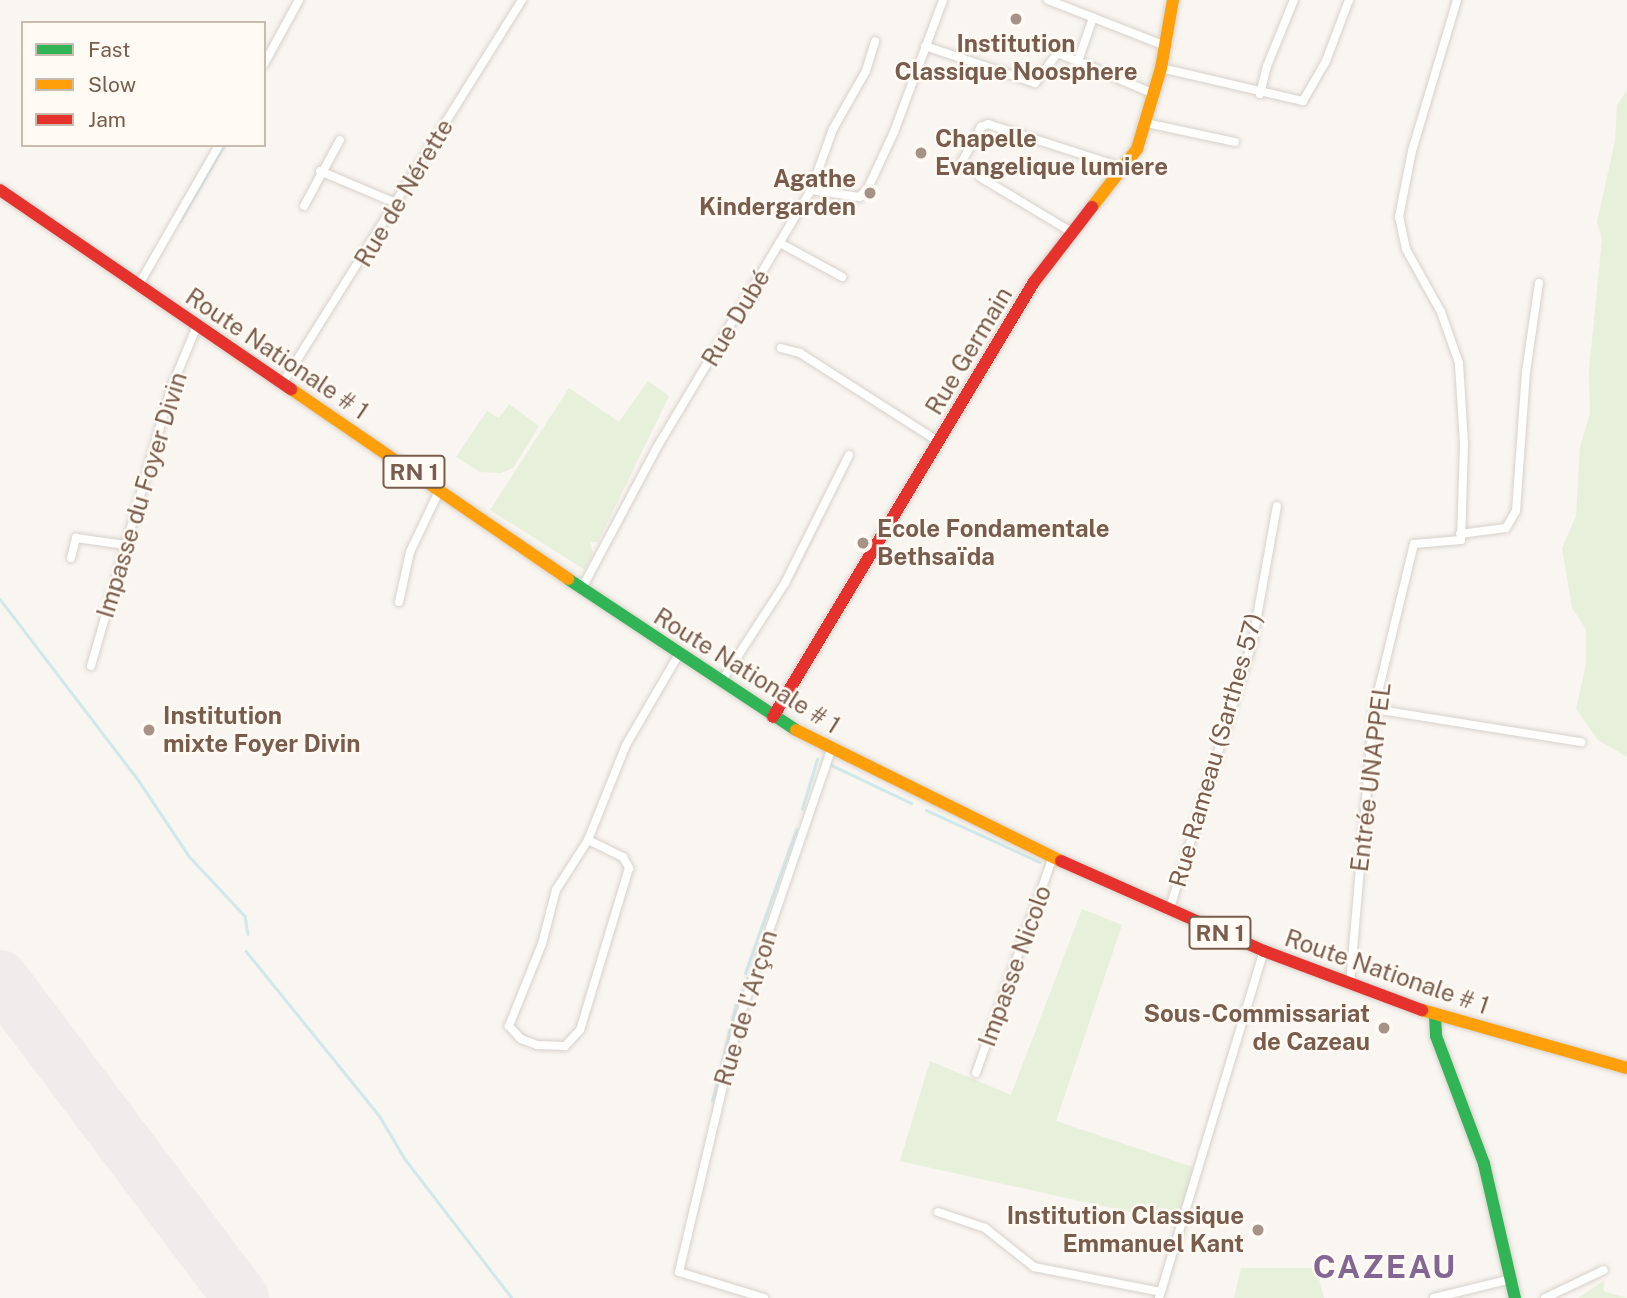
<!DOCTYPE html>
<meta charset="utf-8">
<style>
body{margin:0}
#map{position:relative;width:1627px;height:1298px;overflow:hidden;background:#f9f5f0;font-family:"Public Sans",sans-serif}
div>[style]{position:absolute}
.green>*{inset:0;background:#e7f0db}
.stream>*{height:2.5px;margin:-1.25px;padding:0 1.25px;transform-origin:1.25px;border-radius:1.25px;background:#d0e8ea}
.runway>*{height:56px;margin:-28px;padding:0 28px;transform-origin:28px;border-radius:28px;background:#f0ecec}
.roads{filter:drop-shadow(0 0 2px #d7d1cb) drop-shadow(0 0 2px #d7d1cb)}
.street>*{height:8px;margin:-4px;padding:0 4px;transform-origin:4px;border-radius:4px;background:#fefefd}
.fast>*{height:12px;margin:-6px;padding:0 6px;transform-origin:6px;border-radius:6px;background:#30b455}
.slow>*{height:12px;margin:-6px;padding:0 6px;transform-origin:6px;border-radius:6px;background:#ff9f0a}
.jam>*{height:12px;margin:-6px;padding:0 6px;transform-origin:6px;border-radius:6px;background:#e5322d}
.dots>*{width:19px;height:19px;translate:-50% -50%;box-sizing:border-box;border:4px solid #fffaf3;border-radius:50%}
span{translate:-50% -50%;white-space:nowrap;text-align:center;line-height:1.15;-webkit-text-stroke:5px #fffaf3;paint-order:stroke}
.shield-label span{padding:2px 5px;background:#fffaf3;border:2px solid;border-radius:5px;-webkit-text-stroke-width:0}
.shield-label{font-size:23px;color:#7a5c4d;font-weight:700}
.poi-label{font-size:24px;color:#7a5c4d;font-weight:700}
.left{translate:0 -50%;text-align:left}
.right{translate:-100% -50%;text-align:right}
.street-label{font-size:24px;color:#7a5c4d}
.district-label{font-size:32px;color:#846695;font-weight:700;letter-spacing:2px}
.legend{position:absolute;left:21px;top:21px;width:245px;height:126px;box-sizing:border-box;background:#fffaf3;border:2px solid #cabbb1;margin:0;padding:9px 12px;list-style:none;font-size:21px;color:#7a5c4d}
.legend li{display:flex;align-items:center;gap:14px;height:35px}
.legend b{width:35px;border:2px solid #cabbb1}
</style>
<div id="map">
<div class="green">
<div style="clip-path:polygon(1627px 90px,1627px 757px,1598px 740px,1576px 709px,1586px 664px,1586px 629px,1572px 608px,1562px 548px,1576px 516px,1580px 447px,1590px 413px,1589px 370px,1602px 239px,1597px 222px,1615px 141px,1617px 105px)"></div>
<div style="clip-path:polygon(648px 381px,669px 396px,598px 542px,590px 542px,593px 553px,585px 570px,490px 510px,569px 388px,619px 422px)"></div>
<div style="clip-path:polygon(509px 404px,539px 426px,513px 468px,501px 473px,480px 472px,456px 457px,487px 411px,499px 418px)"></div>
<div style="clip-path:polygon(1082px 909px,1122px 925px,1056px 1121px,1196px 1168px,1179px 1223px,900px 1161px,930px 1061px,1011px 1095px)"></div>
<div style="clip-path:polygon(1241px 1268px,1316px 1268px,1324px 1298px,1234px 1298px)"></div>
<div style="clip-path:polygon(1605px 1280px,1603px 1291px,1627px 1298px,1578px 1298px)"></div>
</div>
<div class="stream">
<div style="left:180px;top:221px;width:88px;rotate:-59.9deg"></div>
<div style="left:0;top:599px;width:229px;rotate:52.6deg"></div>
<div style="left:139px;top:781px;width:90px;rotate:56.3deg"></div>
<div style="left:189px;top:856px;width:82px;rotate:47deg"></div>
<div style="left:245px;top:916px;width:18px;rotate:81deg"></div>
<div style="left:829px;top:764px;width:91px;rotate:25.4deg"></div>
<div style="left:802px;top:809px;width:52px;rotate:-73.3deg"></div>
<div style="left:926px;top:810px;width:125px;rotate:24.5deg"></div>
<div style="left:246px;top:951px;width:211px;rotate:51deg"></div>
<div style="left:379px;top:1115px;width:51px;rotate:59.4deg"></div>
<div style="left:405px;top:1159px;width:175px;rotate:52.4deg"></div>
<div style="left:745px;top:973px;width:152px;rotate:-70.4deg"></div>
<div style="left:712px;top:1101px;width:113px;rotate:-76.2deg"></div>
</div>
<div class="runway">
<div style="left:0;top:978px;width:401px;rotate:53deg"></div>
</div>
<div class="roads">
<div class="street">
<div style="left:1048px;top:0;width:123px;rotate:21.4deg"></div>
<div style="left:925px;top:46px;width:116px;rotate:18.6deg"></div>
<div style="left:1035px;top:83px;width:38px;rotate:-53deg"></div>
<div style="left:1058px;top:53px;width:104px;rotate:23.1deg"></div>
<div style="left:1078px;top:61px;width:46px;rotate:-70.8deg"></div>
<div style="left:264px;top:64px;width:73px;rotate:-61.3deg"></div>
<div style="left:1161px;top:68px;width:146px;rotate:13.1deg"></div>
<div style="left:1303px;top:101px;width:46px;rotate:-60.1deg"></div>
<div style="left:1326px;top:61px;width:65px;rotate:-69.3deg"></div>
<div style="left:1260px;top:94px;width:29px;rotate:-76deg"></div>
<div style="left:1267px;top:66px;width:71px;rotate:-67.8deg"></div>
<div style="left:1146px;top:123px;width:91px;rotate:12.1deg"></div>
<div style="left:942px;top:168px;width:17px;rotate:-3deg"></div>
<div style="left:959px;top:167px;width:46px;rotate:-61.2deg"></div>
<div style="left:981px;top:127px;width:8px;rotate:-23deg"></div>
<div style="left:988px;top:124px;width:140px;rotate:17.9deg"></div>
<div style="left:320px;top:171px;width:85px;rotate:22.9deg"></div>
<div style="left:980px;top:177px;width:105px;rotate:31deg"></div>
<div style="left:811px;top:190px;width:49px;rotate:8.3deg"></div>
<div style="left:859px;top:197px;width:11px;rotate:-41deg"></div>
<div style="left:867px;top:190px;width:64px;rotate:-65deg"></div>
<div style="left:894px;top:132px;width:141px;rotate:-69.6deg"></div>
<div style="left:304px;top:206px;width:75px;rotate:-61.4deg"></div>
<div style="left:780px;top:243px;width:71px;rotate:28.7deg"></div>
<div style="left:138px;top:286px;width:163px;rotate:-60.1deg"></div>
<div style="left:781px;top:348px;width:20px;rotate:15deg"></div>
<div style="left:800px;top:353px;width:165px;rotate:32.6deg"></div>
<div style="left:282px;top:384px;width:453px;rotate:-58deg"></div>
<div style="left:1460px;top:534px;width:46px;rotate:-7.4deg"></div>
<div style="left:1506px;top:528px;width:20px;rotate:-60deg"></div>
<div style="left:1516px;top:511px;width:139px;rotate:-85.9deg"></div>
<div style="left:1526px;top:372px;width:90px;rotate:-81.7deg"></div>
<div style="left:71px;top:558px;width:21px;rotate:-76deg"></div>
<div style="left:76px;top:538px;width:50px;rotate:8deg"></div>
<div style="left:582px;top:588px;width:163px;rotate:-61.9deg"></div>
<div style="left:659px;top:444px;width:296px;rotate:-59.1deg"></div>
<div style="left:811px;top:190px;width:65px;rotate:-70.2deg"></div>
<div style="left:833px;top:129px;width:67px;rotate:-60.4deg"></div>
<div style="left:866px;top:71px;width:31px;rotate:-73deg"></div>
<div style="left:399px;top:602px;width:51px;rotate:-77.6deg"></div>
<div style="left:410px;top:552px;width:70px;rotate:-64.5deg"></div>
<div style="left:91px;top:666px;width:291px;rotate:-73.9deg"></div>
<div style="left:172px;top:386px;width:65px;rotate:-67.4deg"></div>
<div style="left:721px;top:682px;width:118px;rotate:-57.1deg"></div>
<div style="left:785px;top:583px;width:143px;rotate:-63.4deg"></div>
<div style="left:1374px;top:709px;width:210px;rotate:9.1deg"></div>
<div style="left:588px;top:840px;width:39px;rotate:26deg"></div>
<div style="left:623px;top:857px;width:13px;rotate:61deg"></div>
<div style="left:629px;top:868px;width:169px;rotate:106.8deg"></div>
<div style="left:580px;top:1030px;width:22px;rotate:133deg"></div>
<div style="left:565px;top:1046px;width:28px;rotate:-178deg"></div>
<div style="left:537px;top:1045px;width:17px;rotate:-159deg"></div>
<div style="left:521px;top:1039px;width:18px;rotate:-133deg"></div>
<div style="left:509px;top:1026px;width:88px;rotate:-68.1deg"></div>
<div style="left:542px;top:944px;width:56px;rotate:-75.5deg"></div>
<div style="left:556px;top:890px;width:59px;rotate:-57.4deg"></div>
<div style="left:588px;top:840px;width:102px;rotate:-68.2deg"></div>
<div style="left:626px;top:745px;width:105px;rotate:-59.8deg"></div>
<div style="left:1169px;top:911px;width:285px;rotate:-72.8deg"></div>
<div style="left:1253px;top:639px;width:135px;rotate:-79.8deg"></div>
<div style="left:1350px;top:983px;width:275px;rotate:-85deg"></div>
<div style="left:1374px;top:709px;width:170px;rotate:-76.4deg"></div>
<div style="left:1414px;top:544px;width:47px;rotate:-4.9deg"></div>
<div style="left:1461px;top:540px;width:97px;rotate:-88.2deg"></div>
<div style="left:1464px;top:443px;width:80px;rotate:-93.6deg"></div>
<div style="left:1459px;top:363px;width:54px;rotate:-109.4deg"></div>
<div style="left:1441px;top:312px;width:72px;rotate:-119.1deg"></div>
<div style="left:1406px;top:249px;width:33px;rotate:-102deg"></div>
<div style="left:1399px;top:217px;width:67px;rotate:-78.9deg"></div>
<div style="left:1412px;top:151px;width:158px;rotate:-73.4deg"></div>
<div style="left:976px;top:1073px;width:229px;rotate:-70.4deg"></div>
<div style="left:938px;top:1212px;width:50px;rotate:18.8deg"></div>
<div style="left:985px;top:1228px;width:63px;rotate:38.5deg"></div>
<div style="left:1034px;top:1267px;width:129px;rotate:11.1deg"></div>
<div style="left:764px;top:1298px;width:89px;rotate:-163deg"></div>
<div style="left:679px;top:1272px;width:260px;rotate:-76.7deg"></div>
<div style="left:739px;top:1019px;width:284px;rotate:-71.1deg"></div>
<div style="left:1159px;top:1298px;width:363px;rotate:-73.2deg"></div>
<div style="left:1434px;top:1298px;width:79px;rotate:-13.9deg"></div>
<div style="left:1545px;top:1298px;width:65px;rotate:-25.4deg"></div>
</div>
<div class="fast">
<div style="left:568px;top:579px;width:273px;rotate:33.5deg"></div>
<div style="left:1435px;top:1015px;width:21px;rotate:87deg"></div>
<div style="left:1436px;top:1036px;width:137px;rotate:69.4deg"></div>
<div style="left:1484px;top:1164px;width:138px;rotate:77deg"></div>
</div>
<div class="slow">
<div style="left:1092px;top:207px;width:73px;rotate:-52.2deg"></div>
<div style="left:1137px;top:149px;width:84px;rotate:-73.5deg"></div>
<div style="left:1161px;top:68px;width:69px;rotate:-80deg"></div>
<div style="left:291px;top:389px;width:336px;rotate:34.4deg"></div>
<div style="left:796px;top:730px;width:296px;rotate:26.3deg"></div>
<div style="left:1422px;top:1010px;width:213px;rotate:15.8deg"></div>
</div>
<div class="jam">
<div style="left:0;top:190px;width:353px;rotate:34.4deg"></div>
<div style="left:773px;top:717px;width:507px;rotate:-59.04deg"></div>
<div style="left:1034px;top:282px;width:95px;rotate:-52.3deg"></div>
<div style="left:1061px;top:861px;width:222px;rotate:23.9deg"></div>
<div style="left:1264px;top:951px;width:169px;rotate:20.5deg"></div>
</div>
</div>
<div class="dots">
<div style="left:1016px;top:19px;background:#a69286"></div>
<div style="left:921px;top:153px;background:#a69286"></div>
<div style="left:870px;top:193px;background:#a69286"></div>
<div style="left:863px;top:543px;background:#a69286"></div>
<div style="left:149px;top:730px;background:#a69286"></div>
<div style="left:1384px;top:1028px;background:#a69286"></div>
<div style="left:1258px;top:1230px;background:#a69286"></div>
</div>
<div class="shield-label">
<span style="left:414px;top:472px">RN 1</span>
<span style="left:1220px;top:933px">RN 1</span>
</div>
<div class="poi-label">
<span style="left:1016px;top:58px">Institution<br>Classique Noosphere</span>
<span class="left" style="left:935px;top:153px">Chapelle<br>Evangelique lumiere</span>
<span class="right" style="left:856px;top:193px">Agathe<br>Kindergarden</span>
<span class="left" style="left:877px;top:543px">Ecole Fondamentale<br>Bethsaïda</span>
<span class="left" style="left:163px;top:730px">Institution<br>mixte Foyer Divin</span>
<span class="right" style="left:1370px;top:1028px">Sous-Commissariat<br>de Cazeau</span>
<span class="right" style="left:1244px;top:1230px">Institution Classique<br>Emmanuel Kant</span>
</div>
<div class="street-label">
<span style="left:404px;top:193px;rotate:-59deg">Rue de Nérette</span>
<span style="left:736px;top:318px;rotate:-59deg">Rue Dubé</span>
<span style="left:969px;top:351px;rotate:-59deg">Rue Germain</span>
<span style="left:277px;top:354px;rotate:34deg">Route Nationale # 1</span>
<span style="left:142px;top:495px;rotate:-73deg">Impasse du Foyer Divin</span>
<span style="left:747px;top:671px;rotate:32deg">Route Nationale # 1</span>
<span style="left:1216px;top:750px;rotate:-74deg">Rue Rameau (Sarthes 57)</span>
<span style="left:1371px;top:777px;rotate:-83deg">Entrée UNAPPEL</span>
<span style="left:1015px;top:966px;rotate:-70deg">Impasse Nicolo</span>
<span style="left:1387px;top:972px;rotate:19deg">Route Nationale # 1</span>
<span style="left:746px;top:1008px;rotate:-73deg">Rue de l'Arçon</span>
</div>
<div class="district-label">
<span style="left:1385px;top:1267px">CAZEAU</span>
</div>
<ul class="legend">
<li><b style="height:9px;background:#30b455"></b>Fast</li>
<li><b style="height:9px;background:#ff9f0a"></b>Slow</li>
<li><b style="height:9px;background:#e5322d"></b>Jam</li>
</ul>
</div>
